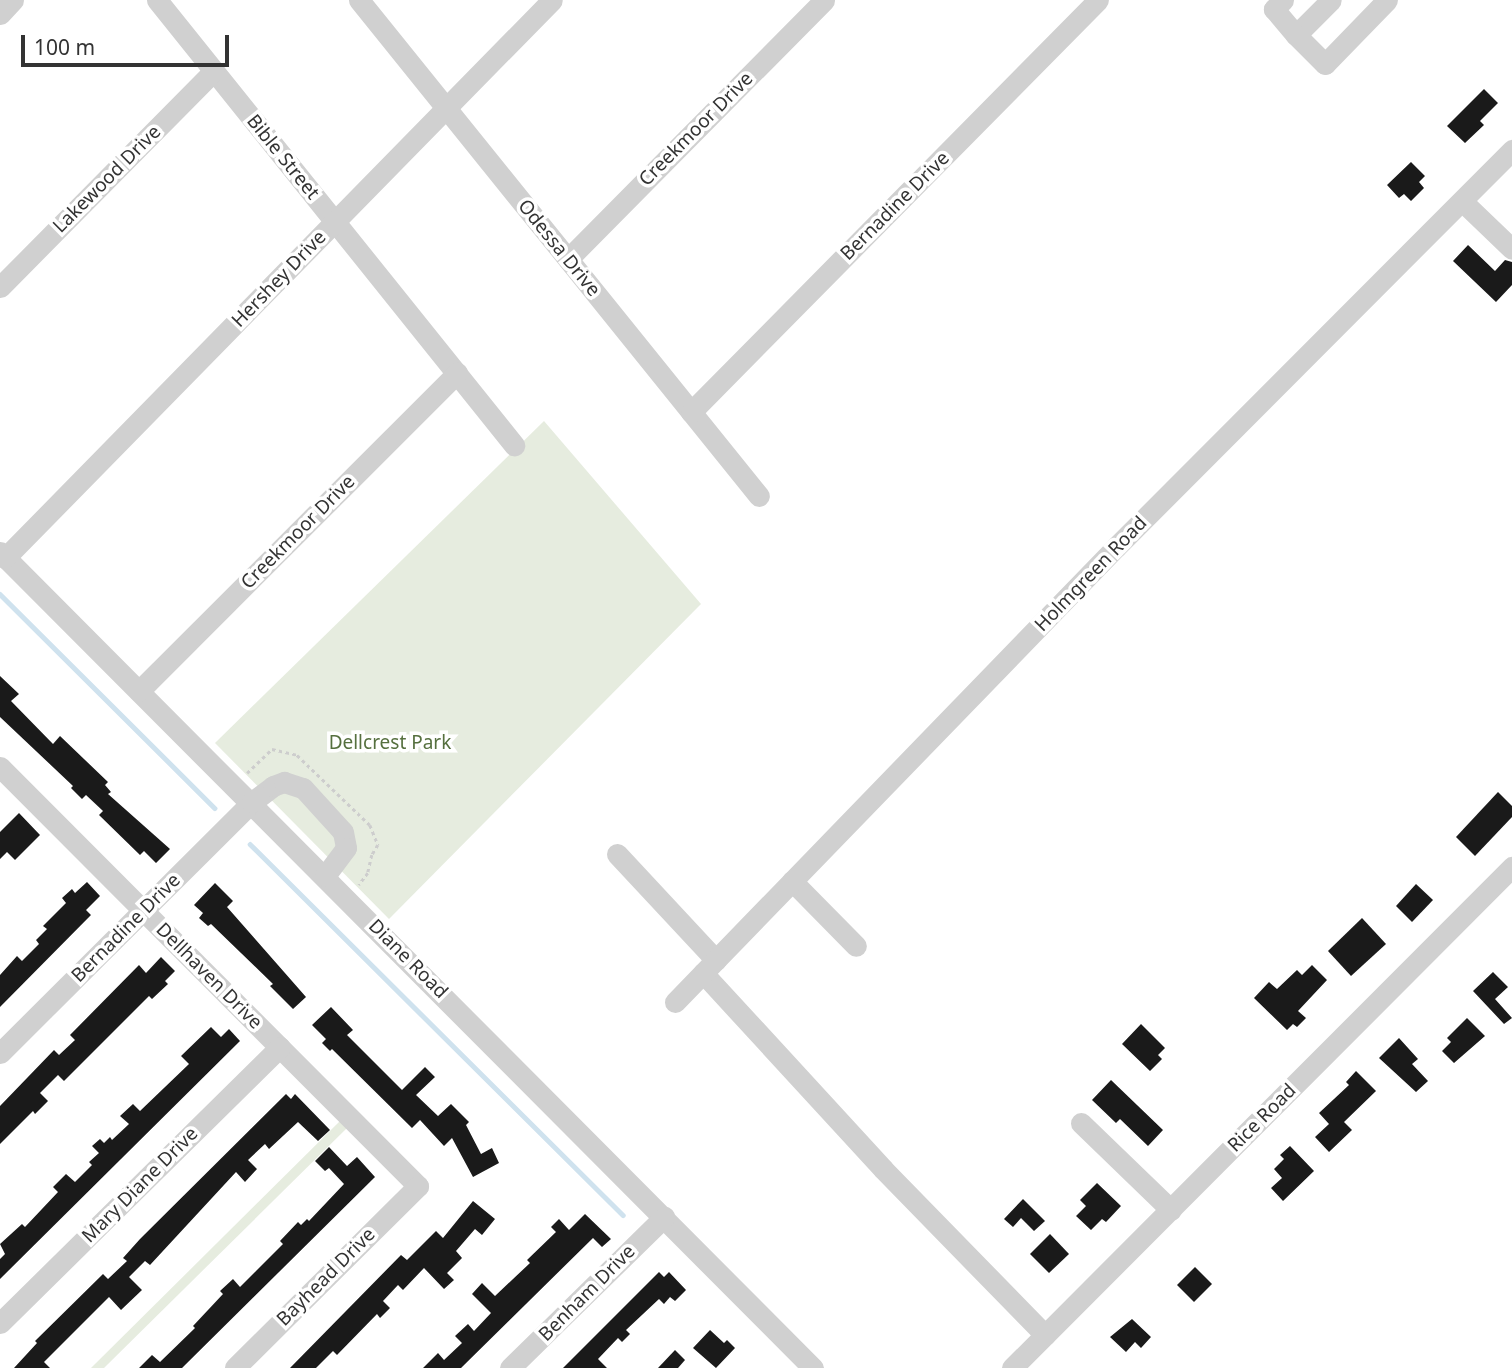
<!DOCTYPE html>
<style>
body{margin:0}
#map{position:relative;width:1512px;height:1368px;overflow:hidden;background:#fff;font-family:"Noto Sans",sans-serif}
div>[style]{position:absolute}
.green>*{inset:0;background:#e6ecdf}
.stream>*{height:4.5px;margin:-2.25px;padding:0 2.25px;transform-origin:2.25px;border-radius:2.25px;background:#cfe2ee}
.building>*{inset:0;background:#1a1a1a}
.path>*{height:2.5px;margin-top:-1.25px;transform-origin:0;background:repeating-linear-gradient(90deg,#cdcdcd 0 3.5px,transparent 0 7px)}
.minor>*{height:21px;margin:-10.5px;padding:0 10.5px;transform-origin:10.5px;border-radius:10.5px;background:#d0d0d0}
span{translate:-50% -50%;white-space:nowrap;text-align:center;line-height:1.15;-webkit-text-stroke:7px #fff;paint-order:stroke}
.street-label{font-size:19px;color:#333}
.park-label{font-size:19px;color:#56703f}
.scale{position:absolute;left:21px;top:35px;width:208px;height:32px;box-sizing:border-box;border:4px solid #333;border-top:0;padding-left:9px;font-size:21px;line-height:24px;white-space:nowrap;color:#333;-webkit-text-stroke:5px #fff;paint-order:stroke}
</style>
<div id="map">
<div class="green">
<div style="clip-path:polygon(544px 421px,701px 604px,389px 919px,215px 743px)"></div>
<div style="clip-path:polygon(340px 1121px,347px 1128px,104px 1368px,91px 1368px)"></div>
</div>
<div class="stream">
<div style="left:0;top:594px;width:303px;rotate:44.9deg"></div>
<div style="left:250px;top:844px;width:526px;rotate:44.85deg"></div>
</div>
<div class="building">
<div style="clip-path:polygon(1484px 89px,1498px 103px,1480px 121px,1484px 125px,1465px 143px,1447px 126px)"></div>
<div style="clip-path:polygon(1411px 162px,1425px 176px,1419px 182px,1424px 188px,1411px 201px,1404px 194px,1399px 198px,1387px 185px)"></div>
<div style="clip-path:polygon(1468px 245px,1495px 271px,1505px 260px,1512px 262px,1512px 285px,1496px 302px,1453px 261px)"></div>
<div style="clip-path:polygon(0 676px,19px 694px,11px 701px,53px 744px,60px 736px,108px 782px,105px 785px,111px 792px,108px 794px,170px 849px,156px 863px,144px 851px,140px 855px,99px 815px,103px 811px,86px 795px,82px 799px,71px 788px,73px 786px,0 717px)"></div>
<div style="clip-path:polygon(1498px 792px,1512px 806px,1512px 817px,1475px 856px,1456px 837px)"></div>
<div style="clip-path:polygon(19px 813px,40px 835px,15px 860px,7px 852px,0 859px,0 832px)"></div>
<div style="clip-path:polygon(87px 882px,100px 896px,86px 910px,91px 915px,0 1007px,0 975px,17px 956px,22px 961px,39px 944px,36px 940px,47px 929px,43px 926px,66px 903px,62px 898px,72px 889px,75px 893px)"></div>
<div style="clip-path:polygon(215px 883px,233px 901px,227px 907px,306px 997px,293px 1009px,270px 986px,273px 984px,211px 924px,208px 926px,199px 918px,203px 913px,194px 905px)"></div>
<div style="clip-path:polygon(1416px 884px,1433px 900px,1412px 922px,1396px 906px)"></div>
<div style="clip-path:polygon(1362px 918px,1386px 944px,1351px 976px,1328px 951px)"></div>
<div style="clip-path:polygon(161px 957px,175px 971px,165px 981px,168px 984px,152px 999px,149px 996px,64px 1081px,58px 1075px,40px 1093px,48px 1101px,35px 1114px,33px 1111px,0 1144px,0 1106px,54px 1050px,59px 1055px,75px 1040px,70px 1035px,139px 965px,146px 973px)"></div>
<div style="clip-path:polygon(1312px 965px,1327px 980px,1298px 1011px,1306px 1018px,1297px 1027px,1293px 1024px,1287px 1030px,1254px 998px,1269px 982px,1277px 989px,1297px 970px,1302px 975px)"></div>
<div style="clip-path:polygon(1493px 972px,1508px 987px,1495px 999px,1512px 1018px,1504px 1024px,1473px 991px)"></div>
<div style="clip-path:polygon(331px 1007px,353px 1030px,347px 1035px,402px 1090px,425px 1067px,435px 1077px,416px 1095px,438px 1116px,451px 1104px,469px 1122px,466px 1125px,481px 1154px,492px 1148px,499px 1163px,473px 1177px,452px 1138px,444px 1146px,420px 1120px,412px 1128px,332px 1049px,330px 1051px,322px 1043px,326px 1039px,312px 1025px)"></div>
<div style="clip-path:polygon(1467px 1018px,1485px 1036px,1454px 1063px,1442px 1051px,1451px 1042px,1447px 1038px)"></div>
<div style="clip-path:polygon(1141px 1024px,1165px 1048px,1158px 1055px,1162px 1059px,1150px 1071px,1122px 1044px)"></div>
<div style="clip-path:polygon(211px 1027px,221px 1037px,229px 1029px,240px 1041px,0 1279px,0 1259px,5px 1254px,0 1244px,22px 1224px,25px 1227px,58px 1192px,53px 1187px,66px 1174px,75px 1182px,92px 1165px,89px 1162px,99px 1153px,92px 1146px,100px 1139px,104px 1143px,110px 1137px,112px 1140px,129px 1124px,120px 1116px,133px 1104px,140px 1111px,189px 1064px,181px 1056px)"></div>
<div style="clip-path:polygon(1399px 1038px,1418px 1059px,1412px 1064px,1428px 1081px,1416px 1092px,1379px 1058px)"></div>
<div style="clip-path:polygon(1356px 1071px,1376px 1091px,1344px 1122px,1352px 1130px,1329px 1152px,1315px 1137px,1329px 1124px,1319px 1113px,1349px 1085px,1346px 1082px)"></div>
<div style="clip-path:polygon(1111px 1080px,1163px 1130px,1148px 1146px,1120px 1119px,1116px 1123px,1092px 1100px)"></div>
<div style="clip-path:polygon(286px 1094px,291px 1099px,295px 1094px,330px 1130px,318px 1141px,298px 1122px,269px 1149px,265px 1144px,248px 1160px,257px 1169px,245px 1182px,236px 1172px,150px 1265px,145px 1261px,129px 1277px,142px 1290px,121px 1310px,109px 1297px,44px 1362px,50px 1368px,14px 1368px,37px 1343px,35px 1341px,103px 1274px,108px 1279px,127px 1261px,123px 1258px,140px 1239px)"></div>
<div style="clip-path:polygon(1290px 1146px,1314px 1171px,1283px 1201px,1271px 1188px,1282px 1178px,1274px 1169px,1284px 1159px,1280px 1155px)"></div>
<div style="clip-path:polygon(329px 1147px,347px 1166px,357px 1157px,375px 1177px,182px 1368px,139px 1368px,152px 1355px,160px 1362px,195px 1328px,193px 1326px,223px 1294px,220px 1291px,233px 1279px,240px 1287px,283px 1244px,280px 1241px,298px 1222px,301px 1225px,307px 1219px,309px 1221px,344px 1184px,329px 1168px,325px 1171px,315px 1161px)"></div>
<div style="clip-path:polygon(1097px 1183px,1121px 1206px,1106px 1222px,1102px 1219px,1091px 1230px,1076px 1216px,1086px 1206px,1080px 1200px)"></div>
<div style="clip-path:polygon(1023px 1199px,1045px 1221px,1034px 1231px,1021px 1218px,1013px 1227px,1004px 1219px)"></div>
<div style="clip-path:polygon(473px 1201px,495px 1219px,482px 1235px,475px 1229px,456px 1251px,462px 1258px,447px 1273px,454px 1280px,444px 1289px,424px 1268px,403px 1290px,398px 1285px,383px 1301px,390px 1308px,380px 1318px,377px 1314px,337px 1355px,333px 1351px,316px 1368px,290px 1368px,401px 1255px,407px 1260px,436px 1231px,443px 1238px)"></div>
<div style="clip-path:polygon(585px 1214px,611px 1239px,602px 1247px,593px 1238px,461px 1368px,423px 1368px,438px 1353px,444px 1360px,462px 1343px,455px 1336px,468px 1324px,474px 1331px,491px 1313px,472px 1294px,482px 1283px,495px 1296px,530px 1263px,527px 1260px,556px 1232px,551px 1227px,559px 1219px,569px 1230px)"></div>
<div style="clip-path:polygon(1050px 1234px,1069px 1254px,1049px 1273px,1030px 1254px)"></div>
<div style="clip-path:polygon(1195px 1267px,1212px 1284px,1194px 1302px,1177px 1285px)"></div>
<div style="clip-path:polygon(659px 1272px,664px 1277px,669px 1272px,686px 1290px,675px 1301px,670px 1297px,664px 1304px,659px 1299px,626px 1330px,630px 1334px,622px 1342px,618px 1338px,598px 1359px,607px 1368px,563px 1368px)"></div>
<div style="clip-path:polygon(1132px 1319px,1151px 1337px,1141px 1348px,1135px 1342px,1126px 1352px,1110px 1337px)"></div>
<div style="clip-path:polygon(710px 1330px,724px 1343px,727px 1340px,735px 1348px,716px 1368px,693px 1348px)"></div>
<div style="clip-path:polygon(675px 1350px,685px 1360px,678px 1368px,658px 1368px)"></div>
</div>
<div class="path">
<div style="left:247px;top:773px;width:35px;rotate:-44deg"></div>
<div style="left:272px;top:749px;width:26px;rotate:13deg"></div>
<div style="left:297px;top:755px;width:101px;rotate:43.8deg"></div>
<div style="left:370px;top:825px;width:22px;rotate:68deg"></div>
<div style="left:378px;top:845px;width:12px;rotate:121deg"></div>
<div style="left:372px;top:855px;width:18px;rotate:103deg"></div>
<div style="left:368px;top:873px;width:15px;rotate:127deg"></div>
</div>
<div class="minor">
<div style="left:157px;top:0;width:571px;rotate:51.26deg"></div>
<div style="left:359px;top:0;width:637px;rotate:51.12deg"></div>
<div style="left:1283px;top:0;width:13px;rotate:135deg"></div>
<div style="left:1274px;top:9px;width:34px;rotate:50deg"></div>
<div style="left:1296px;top:35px;width:49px;rotate:-45deg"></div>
<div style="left:0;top:14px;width:19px;rotate:-47deg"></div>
<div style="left:1296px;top:35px;width:41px;rotate:45deg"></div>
<div style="left:1325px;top:64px;width:89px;rotate:-45.9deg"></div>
<div style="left:1462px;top:201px;width:69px;rotate:43.8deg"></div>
<div style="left:568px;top:259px;width:364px;rotate:-45.3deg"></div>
<div style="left:0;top:287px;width:304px;rotate:-45.3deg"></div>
<div style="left:691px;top:412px;width:579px;rotate:-45.35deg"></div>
<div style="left:0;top:552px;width:1152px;rotate:45.11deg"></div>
<div style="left:5px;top:558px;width:781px;rotate:-45.57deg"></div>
<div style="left:139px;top:691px;width:450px;rotate:-45deg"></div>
<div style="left:0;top:767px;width:592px;rotate:45.07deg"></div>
<div style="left:418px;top:1186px;width:258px;rotate:135.2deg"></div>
<div style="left:617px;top:854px;width:145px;rotate:47deg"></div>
<div style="left:792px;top:881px;width:91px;rotate:45.4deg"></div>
<div style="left:703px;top:973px;width:266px;rotate:47.4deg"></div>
<div style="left:883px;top:1169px;width:232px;rotate:45.7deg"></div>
<div style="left:675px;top:1002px;width:634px;rotate:-45.9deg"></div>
<div style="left:1116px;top:547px;width:561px;rotate:-45.07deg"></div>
<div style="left:0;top:1053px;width:356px;rotate:-44.9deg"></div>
<div style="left:252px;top:802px;width:26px;rotate:-37deg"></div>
<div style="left:273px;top:786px;width:12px;rotate:-20deg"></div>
<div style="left:284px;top:782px;width:20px;rotate:18deg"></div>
<div style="left:303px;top:788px;width:59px;rotate:47.7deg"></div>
<div style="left:343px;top:832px;width:16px;rotate:79deg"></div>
<div style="left:346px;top:848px;width:35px;rotate:127deg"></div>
<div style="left:1081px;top:1123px;width:125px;rotate:44deg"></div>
<div style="left:0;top:1323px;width:393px;rotate:-44.6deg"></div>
<div style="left:510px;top:1368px;width:216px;rotate:-44.4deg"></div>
<div style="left:1012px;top:1368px;width:708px;rotate:-45.06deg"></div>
</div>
<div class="street-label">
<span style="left:696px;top:129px;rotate:-45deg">Creekmoor Drive</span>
<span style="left:283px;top:157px;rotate:51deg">Bible Street</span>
<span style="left:107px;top:179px;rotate:-45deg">Lakewood Drive</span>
<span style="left:895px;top:206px;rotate:-45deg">Bernadine Drive</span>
<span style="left:559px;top:248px;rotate:51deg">Odessa Drive</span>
<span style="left:279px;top:279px;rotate:-46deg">Hershey Drive</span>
<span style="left:298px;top:532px;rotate:-45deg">Creekmoor Drive</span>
<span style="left:1091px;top:574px;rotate:-46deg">Holmgreen Road</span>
<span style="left:126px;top:928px;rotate:-45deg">Bernadine Drive</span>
<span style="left:408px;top:959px;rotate:45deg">Diane Road</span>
<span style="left:209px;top:976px;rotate:45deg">Dellhaven Drive</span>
<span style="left:1262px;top:1118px;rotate:-45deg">Rice Road</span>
<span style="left:140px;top:1185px;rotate:-45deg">Mary Diane Drive</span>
<span style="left:326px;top:1277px;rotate:-45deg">Bayhead Drive</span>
<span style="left:587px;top:1293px;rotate:-45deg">Benham Drive</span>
</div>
<div class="park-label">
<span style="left:390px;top:743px">Dellcrest Park</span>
</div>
<div class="scale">100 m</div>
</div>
